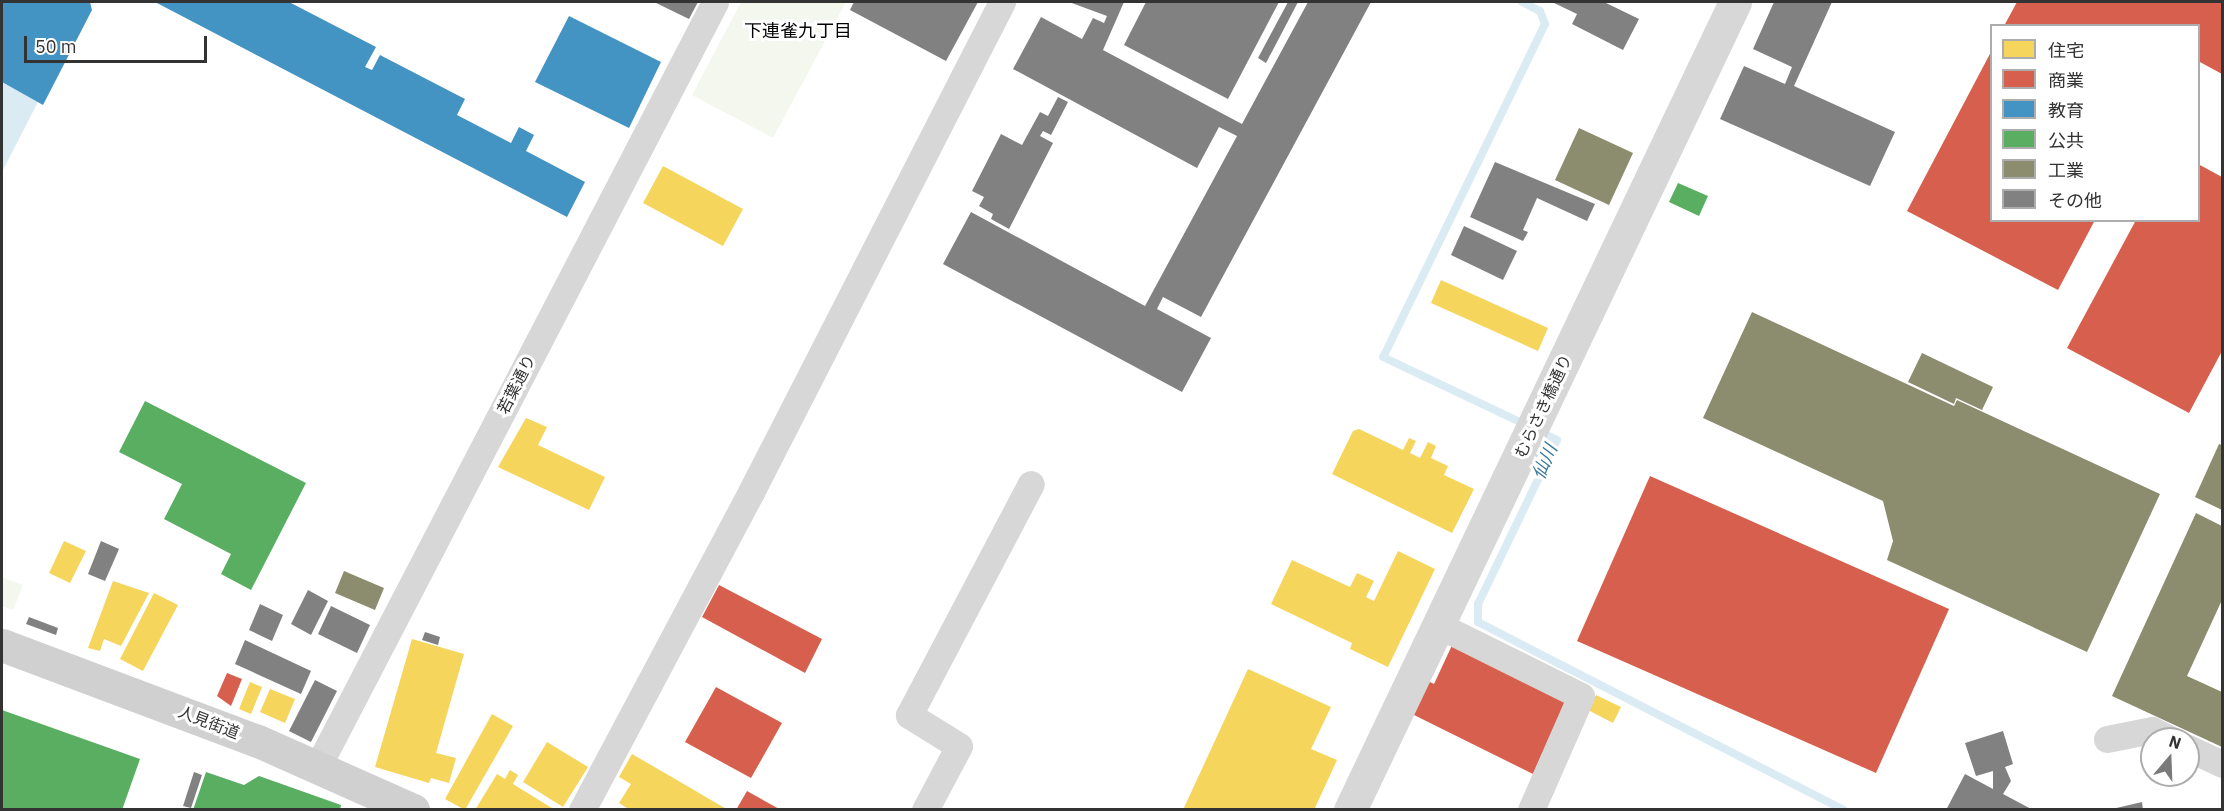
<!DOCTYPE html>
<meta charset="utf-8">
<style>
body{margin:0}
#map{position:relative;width:2224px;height:811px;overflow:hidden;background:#fff;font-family:"IBM Plex Sans","Noto Sans JP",sans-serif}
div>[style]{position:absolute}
.green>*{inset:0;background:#f3f7ee}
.water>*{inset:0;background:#dbebf4}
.homes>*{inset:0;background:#f6d55c}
.shops>*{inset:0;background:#d6604d}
.schools>*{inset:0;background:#4393c3}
.public>*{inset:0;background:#5aae61}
.industry>*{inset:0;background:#8c8c6e}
.stream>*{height:8px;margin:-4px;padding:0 4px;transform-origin:4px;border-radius:4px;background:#dbebf4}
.building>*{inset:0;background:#818181}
.minor>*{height:27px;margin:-13.5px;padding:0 13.5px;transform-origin:13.5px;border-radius:13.5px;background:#d7d7d7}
.tertiary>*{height:33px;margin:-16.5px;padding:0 16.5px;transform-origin:16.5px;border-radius:16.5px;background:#d7d7d7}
.secondary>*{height:33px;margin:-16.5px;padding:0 16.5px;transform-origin:16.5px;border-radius:16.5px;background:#d0d0d0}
span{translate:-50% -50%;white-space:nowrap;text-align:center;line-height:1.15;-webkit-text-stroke:6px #fff;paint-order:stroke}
.street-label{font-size:16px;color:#333}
.neighbourhood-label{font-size:18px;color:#000}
.water-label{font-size:18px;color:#39789c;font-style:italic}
.frame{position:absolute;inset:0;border:3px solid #333;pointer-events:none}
.legend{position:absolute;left:1990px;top:24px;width:210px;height:198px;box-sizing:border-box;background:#fff;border:2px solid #adadad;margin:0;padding:8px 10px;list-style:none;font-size:18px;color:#333}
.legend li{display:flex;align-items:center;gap:12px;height:30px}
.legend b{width:30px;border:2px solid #adadad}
.north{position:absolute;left:2140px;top:727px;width:60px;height:60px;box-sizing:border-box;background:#fff;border:2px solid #adadad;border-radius:50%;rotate:19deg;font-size:16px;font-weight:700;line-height:24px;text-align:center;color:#333}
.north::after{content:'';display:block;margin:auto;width:21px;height:27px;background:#7a7a7a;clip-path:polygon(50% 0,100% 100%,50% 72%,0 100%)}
.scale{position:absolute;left:24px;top:36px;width:183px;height:27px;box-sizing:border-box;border:3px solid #333;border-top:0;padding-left:8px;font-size:18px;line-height:21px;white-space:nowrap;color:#333;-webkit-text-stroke:4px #fff;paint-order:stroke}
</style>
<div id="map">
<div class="green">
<div style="clip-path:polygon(741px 2px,846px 2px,773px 138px,692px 95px)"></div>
<div style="clip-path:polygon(2px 577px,23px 585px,13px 610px,2px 606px)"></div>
</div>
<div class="water">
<div style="clip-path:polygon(2px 82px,38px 102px,3px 170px,2px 170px)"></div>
</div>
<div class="homes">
<div style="clip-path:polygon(663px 166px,743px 209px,723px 246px,643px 203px)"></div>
<div style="clip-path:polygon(1441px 280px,1548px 328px,1538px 351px,1431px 303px)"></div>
<div style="clip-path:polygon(526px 418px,547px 427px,538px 445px,605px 477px,589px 510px,498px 467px)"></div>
<div style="clip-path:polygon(1359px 429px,1403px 450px,1409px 438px,1416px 441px,1410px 453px,1420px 458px,1428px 442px,1436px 446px,1431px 458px,1448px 466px,1444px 475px,1474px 489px,1452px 533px,1332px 474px,1353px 431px)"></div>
<div style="clip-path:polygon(64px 541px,86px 551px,70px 583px,49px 573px)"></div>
<div style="clip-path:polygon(1398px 551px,1435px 569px,1388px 667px,1350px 649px,1352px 643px,1271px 604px,1292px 560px,1350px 587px,1357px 573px,1374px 581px,1366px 597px,1374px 601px)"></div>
<div style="clip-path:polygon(113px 581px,149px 593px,121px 646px,104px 639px,100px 651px,88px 648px)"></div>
<div style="clip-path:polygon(154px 593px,178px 605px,143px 671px,120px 659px)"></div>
<div style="clip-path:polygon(412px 639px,464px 654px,436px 753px,456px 758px,449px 783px,431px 778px,429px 783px,375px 767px)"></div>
<div style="clip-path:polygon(1248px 669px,1331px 707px,1311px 749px,1337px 760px,1314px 810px,1183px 810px)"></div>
<div style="clip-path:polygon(250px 682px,262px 687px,251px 714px,239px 709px)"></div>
<div style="clip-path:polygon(270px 689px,295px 699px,285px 723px,260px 712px)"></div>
<div style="clip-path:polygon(1596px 695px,1621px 707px,1613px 723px,1588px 710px)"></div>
<div style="clip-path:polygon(492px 714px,513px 726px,465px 810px,445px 799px)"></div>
<div style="clip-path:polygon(547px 742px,588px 767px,563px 807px,523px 782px)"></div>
<div style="clip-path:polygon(632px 754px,682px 783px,728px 810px,630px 810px,619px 803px,631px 784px,619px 777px)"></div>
<div style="clip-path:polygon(510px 770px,518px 775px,513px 784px,555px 810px,475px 810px,497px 774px,505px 779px)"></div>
</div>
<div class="shops">
<div style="clip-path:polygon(2017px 2px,2222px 2px,2222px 74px,2198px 61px,2198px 26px,2004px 26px)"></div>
<div style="clip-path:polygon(1992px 50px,1992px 220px,2095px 220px,2058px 290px,1907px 211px)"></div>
<div style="clip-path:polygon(2198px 164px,2222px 177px,2222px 351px,2189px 413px,2067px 348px,2136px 220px,2198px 220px)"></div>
<div style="clip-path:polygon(1650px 476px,1949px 609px,1876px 773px,1577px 641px)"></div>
<div style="clip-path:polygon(719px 585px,822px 639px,805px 673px,702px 617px)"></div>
<div style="clip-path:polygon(1454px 641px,1568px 695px,1533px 774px,1410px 713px,1426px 680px,1434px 684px)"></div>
<div style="clip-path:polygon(227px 673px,242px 679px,231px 706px,217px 696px)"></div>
<div style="clip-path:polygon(716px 687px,782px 723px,751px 778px,685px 742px)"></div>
<div style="clip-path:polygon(747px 791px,781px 810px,736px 810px)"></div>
</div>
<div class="schools">
<div style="clip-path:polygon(2px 2px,90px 2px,92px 10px,43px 105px,2px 82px)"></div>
<div style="clip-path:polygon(155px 2px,289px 2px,376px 47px,365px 67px,372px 70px,380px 55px,465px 99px,457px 115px,511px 143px,519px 127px,534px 135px,526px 151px,585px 182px,567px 217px)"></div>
<div style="clip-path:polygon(569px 16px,661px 62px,629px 128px,535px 82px)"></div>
</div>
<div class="public">
<div style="clip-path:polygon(1678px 183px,1708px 196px,1699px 216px,1669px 202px)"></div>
<div style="clip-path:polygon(145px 401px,306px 483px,251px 590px,221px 574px,231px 554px,164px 519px,182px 484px,119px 452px)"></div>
<div style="clip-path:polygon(2px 710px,140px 759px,122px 810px,2px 810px)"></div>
<div style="clip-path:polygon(206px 772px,244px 785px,259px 776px,341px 805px,340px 810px,193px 810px)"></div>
</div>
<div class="industry">
<div style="clip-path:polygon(1579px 128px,1633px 153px,1609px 205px,1555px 180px)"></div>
<div style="clip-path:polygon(1752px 312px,1954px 406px,1957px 400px,2160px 494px,2087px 652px,1887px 560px,1893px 541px,1883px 501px,1703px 418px)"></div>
<div style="clip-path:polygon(1922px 353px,1993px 387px,1982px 410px,1956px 398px,1954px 404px,1908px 382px)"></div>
<div style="clip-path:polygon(2219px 444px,2222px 445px,2222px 510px,2195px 497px)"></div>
<div style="clip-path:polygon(2196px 513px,2222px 526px,2222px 600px,2187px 676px,2222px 692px,2222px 747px,2112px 696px)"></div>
<div style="clip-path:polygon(344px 571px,384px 588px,375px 610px,335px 593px)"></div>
</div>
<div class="stream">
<div style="left:1522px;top:2px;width:20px;rotate:27deg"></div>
<div style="left:1540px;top:11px;width:14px;rotate:69deg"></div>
<div style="left:1545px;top:24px;width:370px;rotate:115.9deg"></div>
<div style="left:1383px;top:357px;width:156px;rotate:25.4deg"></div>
<div style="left:1538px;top:431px;width:21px;rotate:25deg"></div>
<div style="left:1557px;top:440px;width:182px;rotate:115.7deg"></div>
<div style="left:1478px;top:604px;width:18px;rotate:90deg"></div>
<div style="left:1478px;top:622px;width:411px;rotate:27.2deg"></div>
</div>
<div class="building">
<div style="clip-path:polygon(654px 2px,698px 2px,689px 19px)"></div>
<div style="clip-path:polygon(854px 2px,978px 2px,946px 61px,850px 10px)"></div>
<div style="clip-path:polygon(1069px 2px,1124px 2px,1103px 50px,1242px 124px,1308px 2px,1371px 2px,1201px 317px,1163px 297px,1157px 309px,1211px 338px,1182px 392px,943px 264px,971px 212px,1145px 306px,1237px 136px,1219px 127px,1197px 168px,1013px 69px,1041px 17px,1082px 39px,1093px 18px,1104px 23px,1107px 16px)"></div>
<div style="clip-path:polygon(1146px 2px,1279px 2px,1228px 99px,1124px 45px)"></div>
<div style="clip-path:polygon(1288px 2px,1298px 2px,1266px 63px,1258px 58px)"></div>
<div style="clip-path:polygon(1552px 2px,1604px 2px,1639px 19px,1623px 50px,1572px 24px,1577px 14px)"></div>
<div style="clip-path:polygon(1774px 2px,1832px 2px,1794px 86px,1895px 132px,1870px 186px,1720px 119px,1744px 66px,1785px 84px,1792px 67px,1753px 49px)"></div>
<div style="clip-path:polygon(1058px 97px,1068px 102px,1051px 135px,1043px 131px,1040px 136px,1053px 143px,1009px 229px,991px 219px,993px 214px,979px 206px,984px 197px,972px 191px,1001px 134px,1022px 145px,1040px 112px,1048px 116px)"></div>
<div style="clip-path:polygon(1495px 162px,1595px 204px,1587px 221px,1537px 198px,1523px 230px,1528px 232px,1523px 241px,1470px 217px)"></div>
<div style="clip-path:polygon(1464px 226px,1517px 251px,1503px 280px,1451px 255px)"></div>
<div style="clip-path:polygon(101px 541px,119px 549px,105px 581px,88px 574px)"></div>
<div style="clip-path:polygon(308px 590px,328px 601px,311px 635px,291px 624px)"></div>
<div style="clip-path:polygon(260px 604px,283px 615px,272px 641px,249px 630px)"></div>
<div style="clip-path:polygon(331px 606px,370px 625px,357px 653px,318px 634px)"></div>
<div style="clip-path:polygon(29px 617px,58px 628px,56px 635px,26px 624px)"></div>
<div style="clip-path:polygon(425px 632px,440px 637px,438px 645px,422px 640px)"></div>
<div style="clip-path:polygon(245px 640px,311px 671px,301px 694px,235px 664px)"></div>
<div style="clip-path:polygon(315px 680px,337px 691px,311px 742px,289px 731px)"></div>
<div style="clip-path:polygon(2003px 731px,2013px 764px,2005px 767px,2011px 781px,2003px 794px,2033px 810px,1946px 810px,1965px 774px,1993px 789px,1993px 771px,1976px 776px,1965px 743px)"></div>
<div style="clip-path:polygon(194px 772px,202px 775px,191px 808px,183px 806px)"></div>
<div style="clip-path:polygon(2142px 802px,2143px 810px,2113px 810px,2112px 809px)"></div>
</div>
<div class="minor">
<div style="left:1436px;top:624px;width:162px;rotate:26.4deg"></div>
<div style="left:1581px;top:696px;width:124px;rotate:113.7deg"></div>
<div style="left:2107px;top:739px;width:46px;rotate:-11.3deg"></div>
<div style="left:2152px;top:730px;width:20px;rotate:27deg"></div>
<div style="left:2188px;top:748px;width:38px;rotate:25deg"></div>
<div style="left:318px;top:766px;width:861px;rotate:-62.54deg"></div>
<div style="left:582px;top:810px;width:360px;rotate:-62deg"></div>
<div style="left:751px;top:492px;width:551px;rotate:-62.88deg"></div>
<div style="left:925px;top:810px;width:72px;rotate:-62deg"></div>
<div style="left:959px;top:746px;width:59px;rotate:-148.2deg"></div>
<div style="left:909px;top:715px;width:261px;rotate:-62.2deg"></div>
</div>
<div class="tertiary">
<div style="left:1350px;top:810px;width:895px;rotate:-64.52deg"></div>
</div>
<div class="secondary">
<div style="left:2px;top:645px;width:273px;rotate:20.6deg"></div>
<div style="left:258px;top:741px;width:170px;rotate:24deg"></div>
</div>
<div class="street-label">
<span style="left:516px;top:384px;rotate:-63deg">若葉通り</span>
<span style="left:1543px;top:406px;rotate:-65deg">むらさき橋通り</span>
<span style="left:209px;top:722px;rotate:21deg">人見街道</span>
</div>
<div class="neighbourhood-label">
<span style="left:798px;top:31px">下連雀九丁目</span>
</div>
<div class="water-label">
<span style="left:1545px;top:462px;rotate:-67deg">仙川</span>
</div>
<div class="frame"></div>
<ul class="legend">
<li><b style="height:16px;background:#f6d55c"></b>住宅</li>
<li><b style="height:16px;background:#d6604d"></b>商業</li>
<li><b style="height:16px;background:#4393c3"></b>教育</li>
<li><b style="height:16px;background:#5aae61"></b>公共</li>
<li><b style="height:16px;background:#8c8c6e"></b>工業</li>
<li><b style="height:16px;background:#818181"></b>その他</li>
</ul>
<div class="north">N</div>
<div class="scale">50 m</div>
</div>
